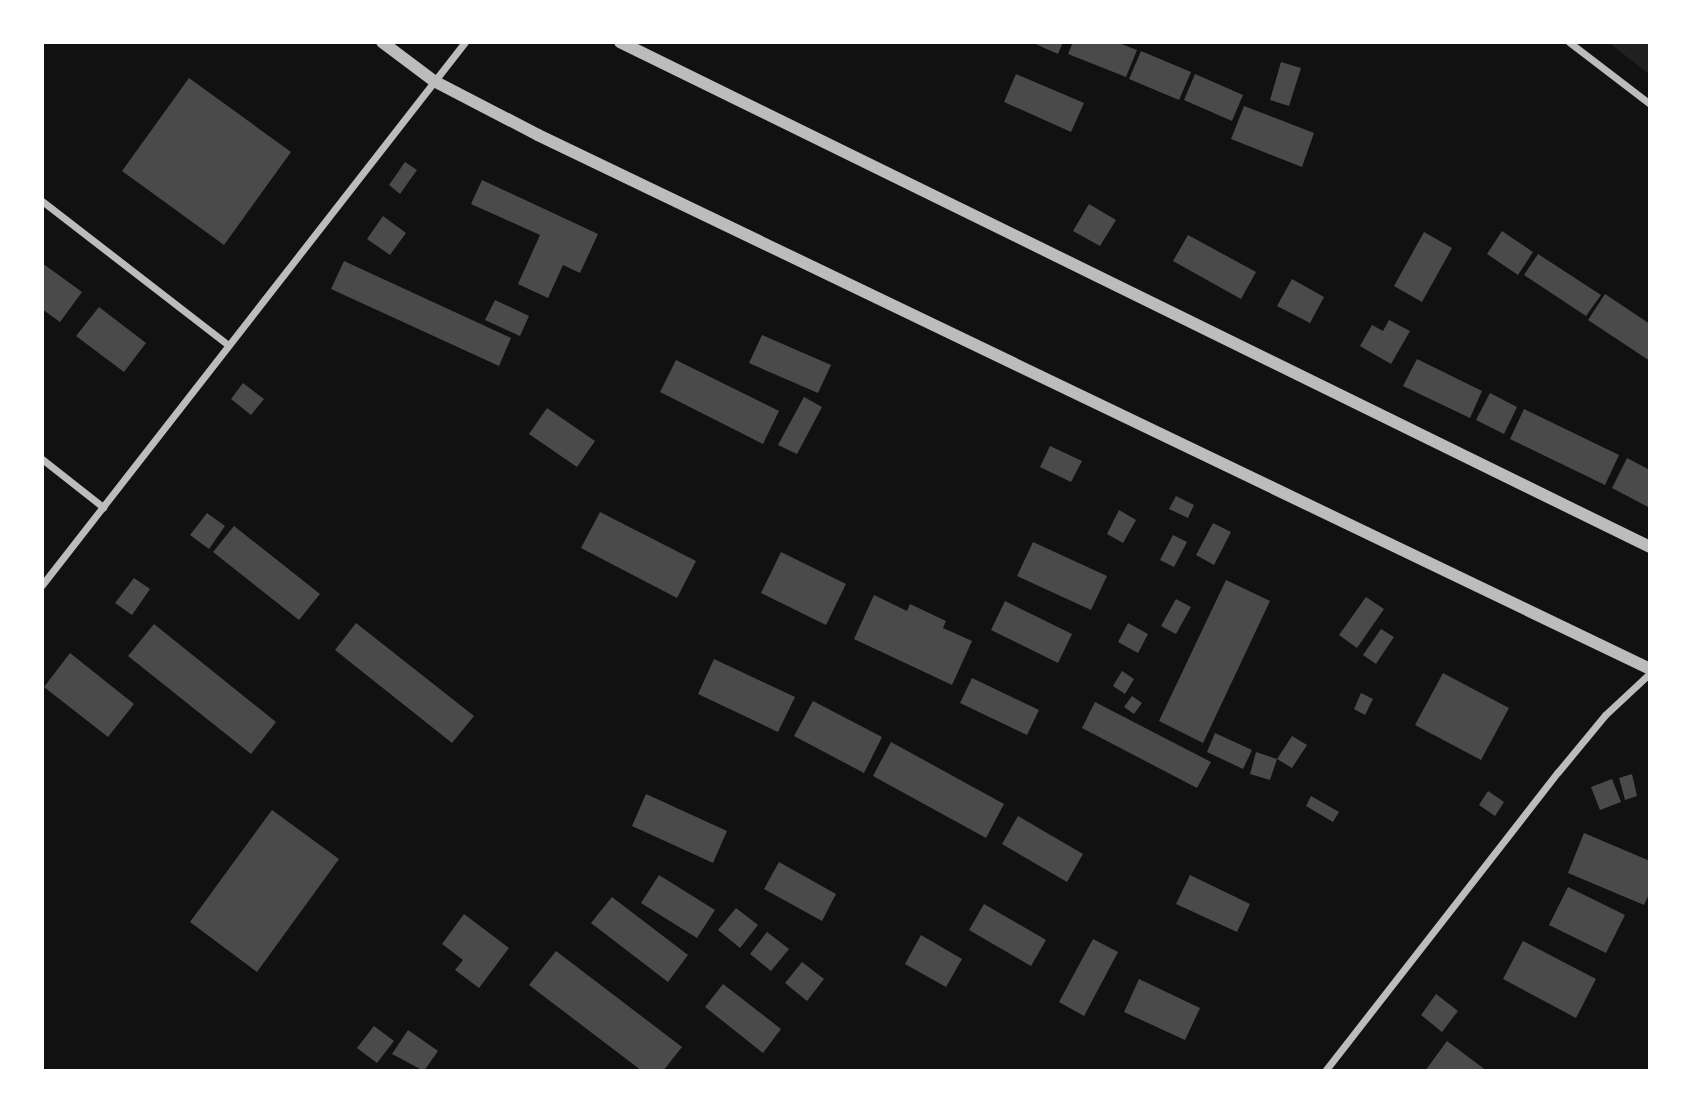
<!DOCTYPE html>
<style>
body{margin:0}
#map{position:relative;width:1692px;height:1113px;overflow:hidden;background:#111;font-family:Mulish,sans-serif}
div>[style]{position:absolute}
.green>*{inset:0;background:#202020}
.building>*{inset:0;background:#4a4a4a}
.minor>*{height:7px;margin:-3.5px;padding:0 3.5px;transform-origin:3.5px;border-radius:3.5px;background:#bcbcbc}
.tertiary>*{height:12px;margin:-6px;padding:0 6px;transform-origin:6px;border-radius:6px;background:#bcbcbc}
span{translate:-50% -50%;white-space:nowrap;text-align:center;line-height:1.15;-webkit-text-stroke:6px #fff;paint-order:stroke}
.frame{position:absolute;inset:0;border:44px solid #fff;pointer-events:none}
</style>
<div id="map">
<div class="green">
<div style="clip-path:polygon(1609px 42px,1650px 42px,1650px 75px,1608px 42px)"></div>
</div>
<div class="building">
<div style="clip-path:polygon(1031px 42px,1063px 42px,1058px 54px)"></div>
<div style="clip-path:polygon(1073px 42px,1116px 42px,1137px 50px,1126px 77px,1068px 54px)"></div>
<div style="clip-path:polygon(1141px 51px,1191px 72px,1179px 100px,1129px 79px)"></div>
<div style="clip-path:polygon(1281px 62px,1301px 68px,1289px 106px,1270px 100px)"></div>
<div style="clip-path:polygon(1016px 74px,1084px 103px,1071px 132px,1004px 102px)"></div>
<div style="clip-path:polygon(1195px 74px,1243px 95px,1232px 121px,1184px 100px)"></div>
<div style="clip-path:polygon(189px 78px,291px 152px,224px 245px,122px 171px)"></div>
<div style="clip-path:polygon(1244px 106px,1314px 133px,1302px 167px,1231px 139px)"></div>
<div style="clip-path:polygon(405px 162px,417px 170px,400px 194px,389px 185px)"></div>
<div style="clip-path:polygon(482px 180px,598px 234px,580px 273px,563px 265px,548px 298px,518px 284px,540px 235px,471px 204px)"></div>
<div style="clip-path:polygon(1089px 204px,1116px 220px,1100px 246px,1073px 231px)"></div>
<div style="clip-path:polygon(383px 216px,406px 233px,390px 255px,367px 239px)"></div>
<div style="clip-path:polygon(1502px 231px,1533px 252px,1518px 275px,1487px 254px)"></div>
<div style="clip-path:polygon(1424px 232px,1452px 248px,1422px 302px,1394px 286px)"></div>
<div style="clip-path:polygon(1188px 235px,1256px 272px,1241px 299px,1173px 261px)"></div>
<div style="clip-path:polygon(1538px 254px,1601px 295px,1586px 316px,1524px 275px)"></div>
<div style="clip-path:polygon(344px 261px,511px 338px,499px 366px,331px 289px)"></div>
<div style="clip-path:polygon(42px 263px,82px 292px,60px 322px,42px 309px)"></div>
<div style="clip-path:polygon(1292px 279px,1324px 297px,1310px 323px,1277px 306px)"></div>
<div style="clip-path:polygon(1605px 294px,1650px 324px,1650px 361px,1588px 320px)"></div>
<div style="clip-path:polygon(495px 300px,529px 316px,520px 336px,485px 320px)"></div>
<div style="clip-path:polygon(99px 307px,146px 343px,124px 372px,76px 336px)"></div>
<div style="clip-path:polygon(1389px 320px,1410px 331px,1391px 364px,1360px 346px,1372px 325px,1383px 331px)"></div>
<div style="clip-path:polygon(762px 335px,831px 365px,818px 393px,749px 363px)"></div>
<div style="clip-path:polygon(1417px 359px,1482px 391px,1470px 418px,1403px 386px)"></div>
<div style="clip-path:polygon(676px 360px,779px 411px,763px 444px,660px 392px)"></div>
<div style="clip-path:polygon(243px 383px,264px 399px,251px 415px,231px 399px)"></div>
<div style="clip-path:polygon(1490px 393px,1517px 407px,1504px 434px,1476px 420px)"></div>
<div style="clip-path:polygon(804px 397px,822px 407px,797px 454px,778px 445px)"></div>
<div style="clip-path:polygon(547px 408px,595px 441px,577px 467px,529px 434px)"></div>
<div style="clip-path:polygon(1524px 409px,1619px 455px,1605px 485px,1510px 439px)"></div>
<div style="clip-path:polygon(1050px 446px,1082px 461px,1071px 482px,1040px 467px)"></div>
<div style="clip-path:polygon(1627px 458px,1650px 470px,1650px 508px,1612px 488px)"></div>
<div style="clip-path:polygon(1176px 496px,1194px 505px,1188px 518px,1169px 509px)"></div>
<div style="clip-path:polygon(1119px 510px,1136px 520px,1123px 543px,1107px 534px)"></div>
<div style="clip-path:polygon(600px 512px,696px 561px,677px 598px,581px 548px)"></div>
<div style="clip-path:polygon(207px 513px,225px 526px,209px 549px,190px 535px)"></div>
<div style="clip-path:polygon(1213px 523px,1231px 532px,1214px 565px,1196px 555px)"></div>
<div style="clip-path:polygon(234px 526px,320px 594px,299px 620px,213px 552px)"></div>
<div style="clip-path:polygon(1173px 535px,1187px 542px,1174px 567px,1160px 560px)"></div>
<div style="clip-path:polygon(1033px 542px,1107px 576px,1091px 610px,1017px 576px)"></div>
<div style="clip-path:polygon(781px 552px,846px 584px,826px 625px,761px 593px)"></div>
<div style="clip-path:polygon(134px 578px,150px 589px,132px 615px,115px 603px)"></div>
<div style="clip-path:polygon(1226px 580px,1270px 601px,1203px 743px,1159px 721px)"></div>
<div style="clip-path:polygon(874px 595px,907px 611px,910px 604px,946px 621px,943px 628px,972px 641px,952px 685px,854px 639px)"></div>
<div style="clip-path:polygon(1366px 597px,1384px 609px,1357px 648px,1339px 635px)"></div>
<div style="clip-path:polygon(1176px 599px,1191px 607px,1176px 634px,1161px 626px)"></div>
<div style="clip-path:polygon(1005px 601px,1072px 634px,1058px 663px,991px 630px)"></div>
<div style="clip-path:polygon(356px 623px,474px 716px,452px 743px,335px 650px)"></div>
<div style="clip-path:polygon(1128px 623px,1148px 634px,1138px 653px,1118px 642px)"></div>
<div style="clip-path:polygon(154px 624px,276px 722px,251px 754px,128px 656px)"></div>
<div style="clip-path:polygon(1381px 629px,1394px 637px,1376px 664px,1363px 655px)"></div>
<div style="clip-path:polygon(70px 653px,134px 704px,108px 737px,44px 687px)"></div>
<div style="clip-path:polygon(714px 659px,795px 697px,778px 732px,698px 694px)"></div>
<div style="clip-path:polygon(1122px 671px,1134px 679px,1125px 694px,1113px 686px)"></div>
<div style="clip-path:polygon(1443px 673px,1509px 708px,1481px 760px,1415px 725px)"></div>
<div style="clip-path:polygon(972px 678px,1039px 710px,1027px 735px,960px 703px)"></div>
<div style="clip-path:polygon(1361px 693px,1373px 699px,1365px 715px,1354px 709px)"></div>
<div style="clip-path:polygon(1132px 696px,1142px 703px,1134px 714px,1124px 707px)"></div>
<div style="clip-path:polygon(813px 701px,882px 737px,864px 773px,794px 736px)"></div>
<div style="clip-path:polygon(1095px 702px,1211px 762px,1197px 788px,1082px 728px)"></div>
<div style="clip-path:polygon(1215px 733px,1252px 750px,1243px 769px,1207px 752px)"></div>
<div style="clip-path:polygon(1292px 736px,1307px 745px,1292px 768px,1277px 759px)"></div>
<div style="clip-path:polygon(891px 742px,1004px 804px,986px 838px,873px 776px)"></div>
<div style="clip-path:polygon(1256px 752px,1277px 759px,1270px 780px,1250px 774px)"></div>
<div style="clip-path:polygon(1632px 774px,1637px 796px,1625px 800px,1619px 778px)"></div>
<div style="clip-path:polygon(1612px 779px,1621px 802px,1600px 810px,1591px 787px)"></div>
<div style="clip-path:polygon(1488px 791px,1504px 802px,1495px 816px,1479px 805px)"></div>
<div style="clip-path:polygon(646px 794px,727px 831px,713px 863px,632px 826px)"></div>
<div style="clip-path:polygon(1311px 796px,1339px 812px,1333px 822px,1306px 806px)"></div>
<div style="clip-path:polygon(272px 810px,339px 859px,257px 972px,190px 922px)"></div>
<div style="clip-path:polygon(1018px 816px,1083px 854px,1067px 882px,1002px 844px)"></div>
<div style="clip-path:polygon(1584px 833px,1650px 861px,1650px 892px,1644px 905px,1568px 873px)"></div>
<div style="clip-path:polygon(779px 862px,836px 894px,822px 921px,764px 889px)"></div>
<div style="clip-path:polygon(659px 875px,715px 910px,697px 938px,641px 903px)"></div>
<div style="clip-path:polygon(1190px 875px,1250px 904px,1237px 932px,1176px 904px)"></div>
<div style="clip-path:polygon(1568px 887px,1625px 915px,1606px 953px,1549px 925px)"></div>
<div style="clip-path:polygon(612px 897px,688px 955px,668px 982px,591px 923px)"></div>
<div style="clip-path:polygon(984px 904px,1046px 940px,1031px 966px,969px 930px)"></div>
<div style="clip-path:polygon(736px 908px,758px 925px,740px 948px,718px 930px)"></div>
<div style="clip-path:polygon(464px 914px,509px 948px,479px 988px,455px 970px,463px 960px,442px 944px)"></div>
<div style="clip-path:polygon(767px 932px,789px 949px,771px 971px,750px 954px)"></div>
<div style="clip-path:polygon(921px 935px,962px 959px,946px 987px,905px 964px)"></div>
<div style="clip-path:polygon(1093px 939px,1118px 952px,1084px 1016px,1059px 1002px)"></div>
<div style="clip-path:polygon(1523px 941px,1596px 979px,1576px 1018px,1503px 979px)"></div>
<div style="clip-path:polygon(556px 951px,682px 1047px,663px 1071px,642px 1071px,529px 985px)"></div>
<div style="clip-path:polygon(802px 962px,824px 979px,807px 1001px,785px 983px)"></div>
<div style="clip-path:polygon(1139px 979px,1200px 1008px,1185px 1040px,1124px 1012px)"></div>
<div style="clip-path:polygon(723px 984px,781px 1029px,763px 1053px,705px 1007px)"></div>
<div style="clip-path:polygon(1436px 994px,1458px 1011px,1442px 1032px,1421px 1015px)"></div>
<div style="clip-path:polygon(374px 1026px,394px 1041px,377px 1063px,357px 1048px)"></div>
<div style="clip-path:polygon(408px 1030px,438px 1051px,424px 1071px,392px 1054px)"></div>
<div style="clip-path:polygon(1447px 1041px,1487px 1071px,1425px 1071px)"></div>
</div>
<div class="minor">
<div style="left:1569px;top:42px;width:102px;rotate:37.4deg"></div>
<div style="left:42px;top:201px;width:235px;rotate:37.7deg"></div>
<div style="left:42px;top:459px;width:78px;rotate:38.2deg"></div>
<div style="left:42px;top:585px;width:688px;rotate:-52.08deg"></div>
<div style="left:1325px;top:1071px;width:379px;rotate:-52.1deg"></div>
<div style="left:1558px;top:772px;width:74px;rotate:-50.5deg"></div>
<div style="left:1605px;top:715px;width:62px;rotate:-43deg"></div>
</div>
<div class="tertiary">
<div style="left:382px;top:42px;width:65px;rotate:36.9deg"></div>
<div style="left:434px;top:81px;width:117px;rotate:27.4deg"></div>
<div style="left:538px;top:135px;width:1234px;rotate:25.65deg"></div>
<div style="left:620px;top:42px;width:1147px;rotate:26.12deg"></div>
</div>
<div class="frame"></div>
</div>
